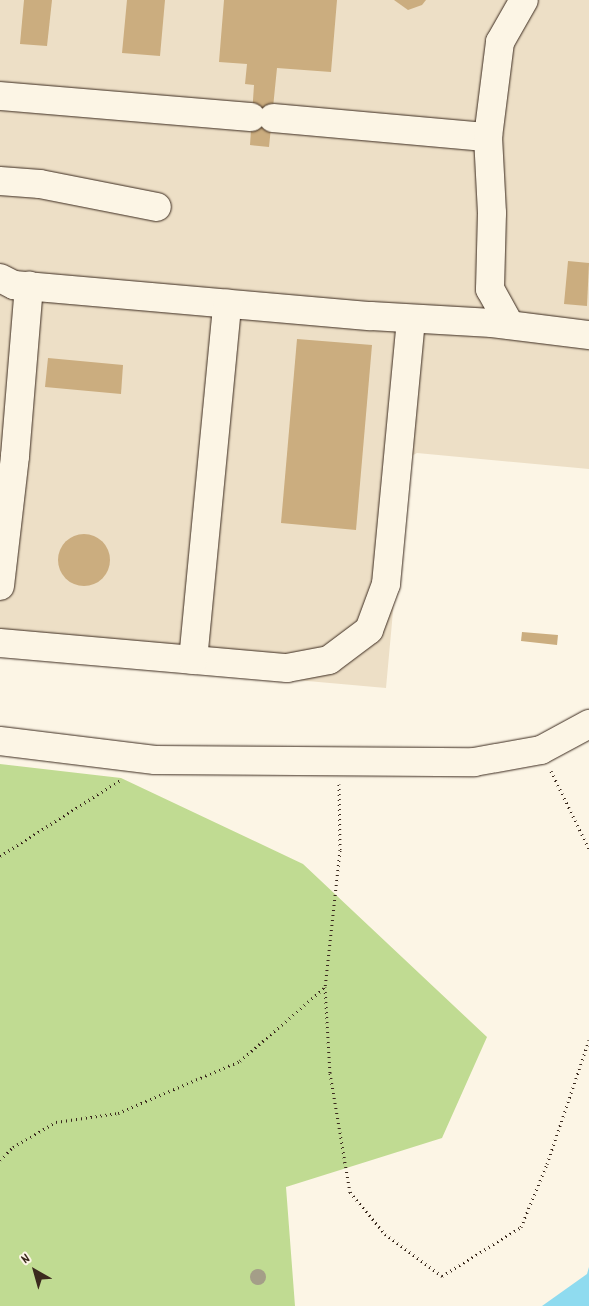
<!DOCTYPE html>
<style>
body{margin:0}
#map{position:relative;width:589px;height:1306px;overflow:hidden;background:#fcf5e5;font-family:Dekko,sans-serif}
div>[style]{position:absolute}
.built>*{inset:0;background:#eddfc6}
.green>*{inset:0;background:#c0db92}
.water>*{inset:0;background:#8fdbef}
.building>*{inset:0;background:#cbad7f}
.round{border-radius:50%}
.path>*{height:3px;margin-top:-1.5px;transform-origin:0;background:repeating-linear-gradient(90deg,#3b2a1e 0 1px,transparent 0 5px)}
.roads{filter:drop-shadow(0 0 1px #3b2a1e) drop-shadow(0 0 1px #3b2a1e)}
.minor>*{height:28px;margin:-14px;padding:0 14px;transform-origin:14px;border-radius:14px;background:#fcf5e5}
.trees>*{width:16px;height:16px;margin:-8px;border-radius:50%;background:#a49e88}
span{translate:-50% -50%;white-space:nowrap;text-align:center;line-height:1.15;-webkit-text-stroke:4.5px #fcf5e5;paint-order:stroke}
.north{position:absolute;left:10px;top:1246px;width:50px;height:50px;-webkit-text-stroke:4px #fcf5e5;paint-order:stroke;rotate:322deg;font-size:14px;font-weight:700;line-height:20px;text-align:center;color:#3b2a1e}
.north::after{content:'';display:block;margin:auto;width:18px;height:22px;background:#3b2a1e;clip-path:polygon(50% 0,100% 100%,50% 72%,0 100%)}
</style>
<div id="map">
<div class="built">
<div style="clip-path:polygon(0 0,589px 0,589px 469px,417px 453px,407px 458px,386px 688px,0 654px)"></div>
</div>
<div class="green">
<div style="clip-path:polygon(0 764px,121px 778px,303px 864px,487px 1037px,442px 1138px,286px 1187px,295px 1306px,0 1306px)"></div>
</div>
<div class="water">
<div style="clip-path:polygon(589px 1267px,589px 1306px,542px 1306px,587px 1274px)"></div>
</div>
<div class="building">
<div style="clip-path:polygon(24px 0,52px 0,47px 46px,20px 44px)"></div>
<div style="clip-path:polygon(127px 0,165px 0,160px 56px,122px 53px)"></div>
<div style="clip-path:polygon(224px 0,337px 0,331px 72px,277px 68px,269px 147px,250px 145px,254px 85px,245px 84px,247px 64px,219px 62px)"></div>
<div style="clip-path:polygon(394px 0,426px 0,422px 5px,408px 10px)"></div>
<div style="clip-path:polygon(568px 261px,589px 263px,587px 306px,564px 304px)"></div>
<div style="clip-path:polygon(297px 339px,372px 345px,356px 530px,281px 523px)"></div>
<div style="clip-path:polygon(48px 358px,123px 365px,121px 394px,45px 387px)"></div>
<div class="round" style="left:58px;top:534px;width:52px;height:52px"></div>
<div style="clip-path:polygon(522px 632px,558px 635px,557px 645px,521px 641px)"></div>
</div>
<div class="path">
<div style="left:551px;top:771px;width:87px;rotate:64deg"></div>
<div style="left:339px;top:784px;width:66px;rotate:89.1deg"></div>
<div style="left:340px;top:850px;width:138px;rotate:96.2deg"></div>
<div style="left:325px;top:987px;width:86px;rotate:86.7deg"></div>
<div style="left:330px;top:1073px;width:121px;rotate:80.5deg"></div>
<div style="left:350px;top:1192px;width:55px;rotate:50.2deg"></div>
<div style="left:385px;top:1234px;width:71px;rotate:36.4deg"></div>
<div style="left:442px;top:1276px;width:93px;rotate:-31.8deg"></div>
<div style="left:521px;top:1227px;width:68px;rotate:-67.6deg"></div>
<div style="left:547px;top:1164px;width:131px;rotate:-71.3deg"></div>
<div style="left:0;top:856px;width:142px;rotate:-32.3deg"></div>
<div style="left:0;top:1160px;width:18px;rotate:-45deg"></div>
<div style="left:13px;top:1147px;width:50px;rotate:-30.2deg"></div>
<div style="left:56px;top:1122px;width:63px;rotate:-8.3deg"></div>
<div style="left:118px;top:1113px;width:133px;rotate:-23.1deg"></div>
<div style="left:240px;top:1061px;width:111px;rotate:-41deg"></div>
</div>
<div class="roads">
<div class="minor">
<div style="left:0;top:96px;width:252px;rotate:4.8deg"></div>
<div style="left:273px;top:118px;width:216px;rotate:5.1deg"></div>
<div style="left:0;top:181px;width:40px;rotate:4.3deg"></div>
<div style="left:40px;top:184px;width:119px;rotate:11.1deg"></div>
<div style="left:0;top:278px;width:16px;rotate:27deg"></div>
<div style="left:14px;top:285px;width:358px;rotate:5deg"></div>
<div style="left:371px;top:316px;width:121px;rotate:3.3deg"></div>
<div style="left:492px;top:323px;width:98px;rotate:7.1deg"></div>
<div style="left:510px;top:325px;width:41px;rotate:-119.1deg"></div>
<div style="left:490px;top:289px;width:76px;rotate:-88.5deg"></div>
<div style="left:492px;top:213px;width:76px;rotate:-93deg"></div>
<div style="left:488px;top:137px;width:96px;rotate:-82.8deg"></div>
<div style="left:500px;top:42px;width:48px;rotate:-60.3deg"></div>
<div style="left:0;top:586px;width:131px;rotate:-83.4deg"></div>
<div style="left:15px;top:456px;width:171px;rotate:-85.3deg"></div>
<div style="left:0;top:643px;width:288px;rotate:5deg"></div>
<div style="left:287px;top:668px;width:43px;rotate:-10.8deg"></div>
<div style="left:329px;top:660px;width:50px;rotate:-36.9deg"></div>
<div style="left:369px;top:630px;width:49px;rotate:-69.7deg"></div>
<div style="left:386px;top:584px;width:266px;rotate:-84.6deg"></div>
<div style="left:193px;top:660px;width:358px;rotate:-84.5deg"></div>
<div style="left:0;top:741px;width:156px;rotate:7deg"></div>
<div style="left:155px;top:760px;width:319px;rotate:0.4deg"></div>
<div style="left:474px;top:762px;width:68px;rotate:-10.2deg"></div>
<div style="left:541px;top:750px;width:55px;rotate:-28.4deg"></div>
</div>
</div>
<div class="trees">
<div style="left:258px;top:1277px"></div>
</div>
<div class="north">N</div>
</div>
